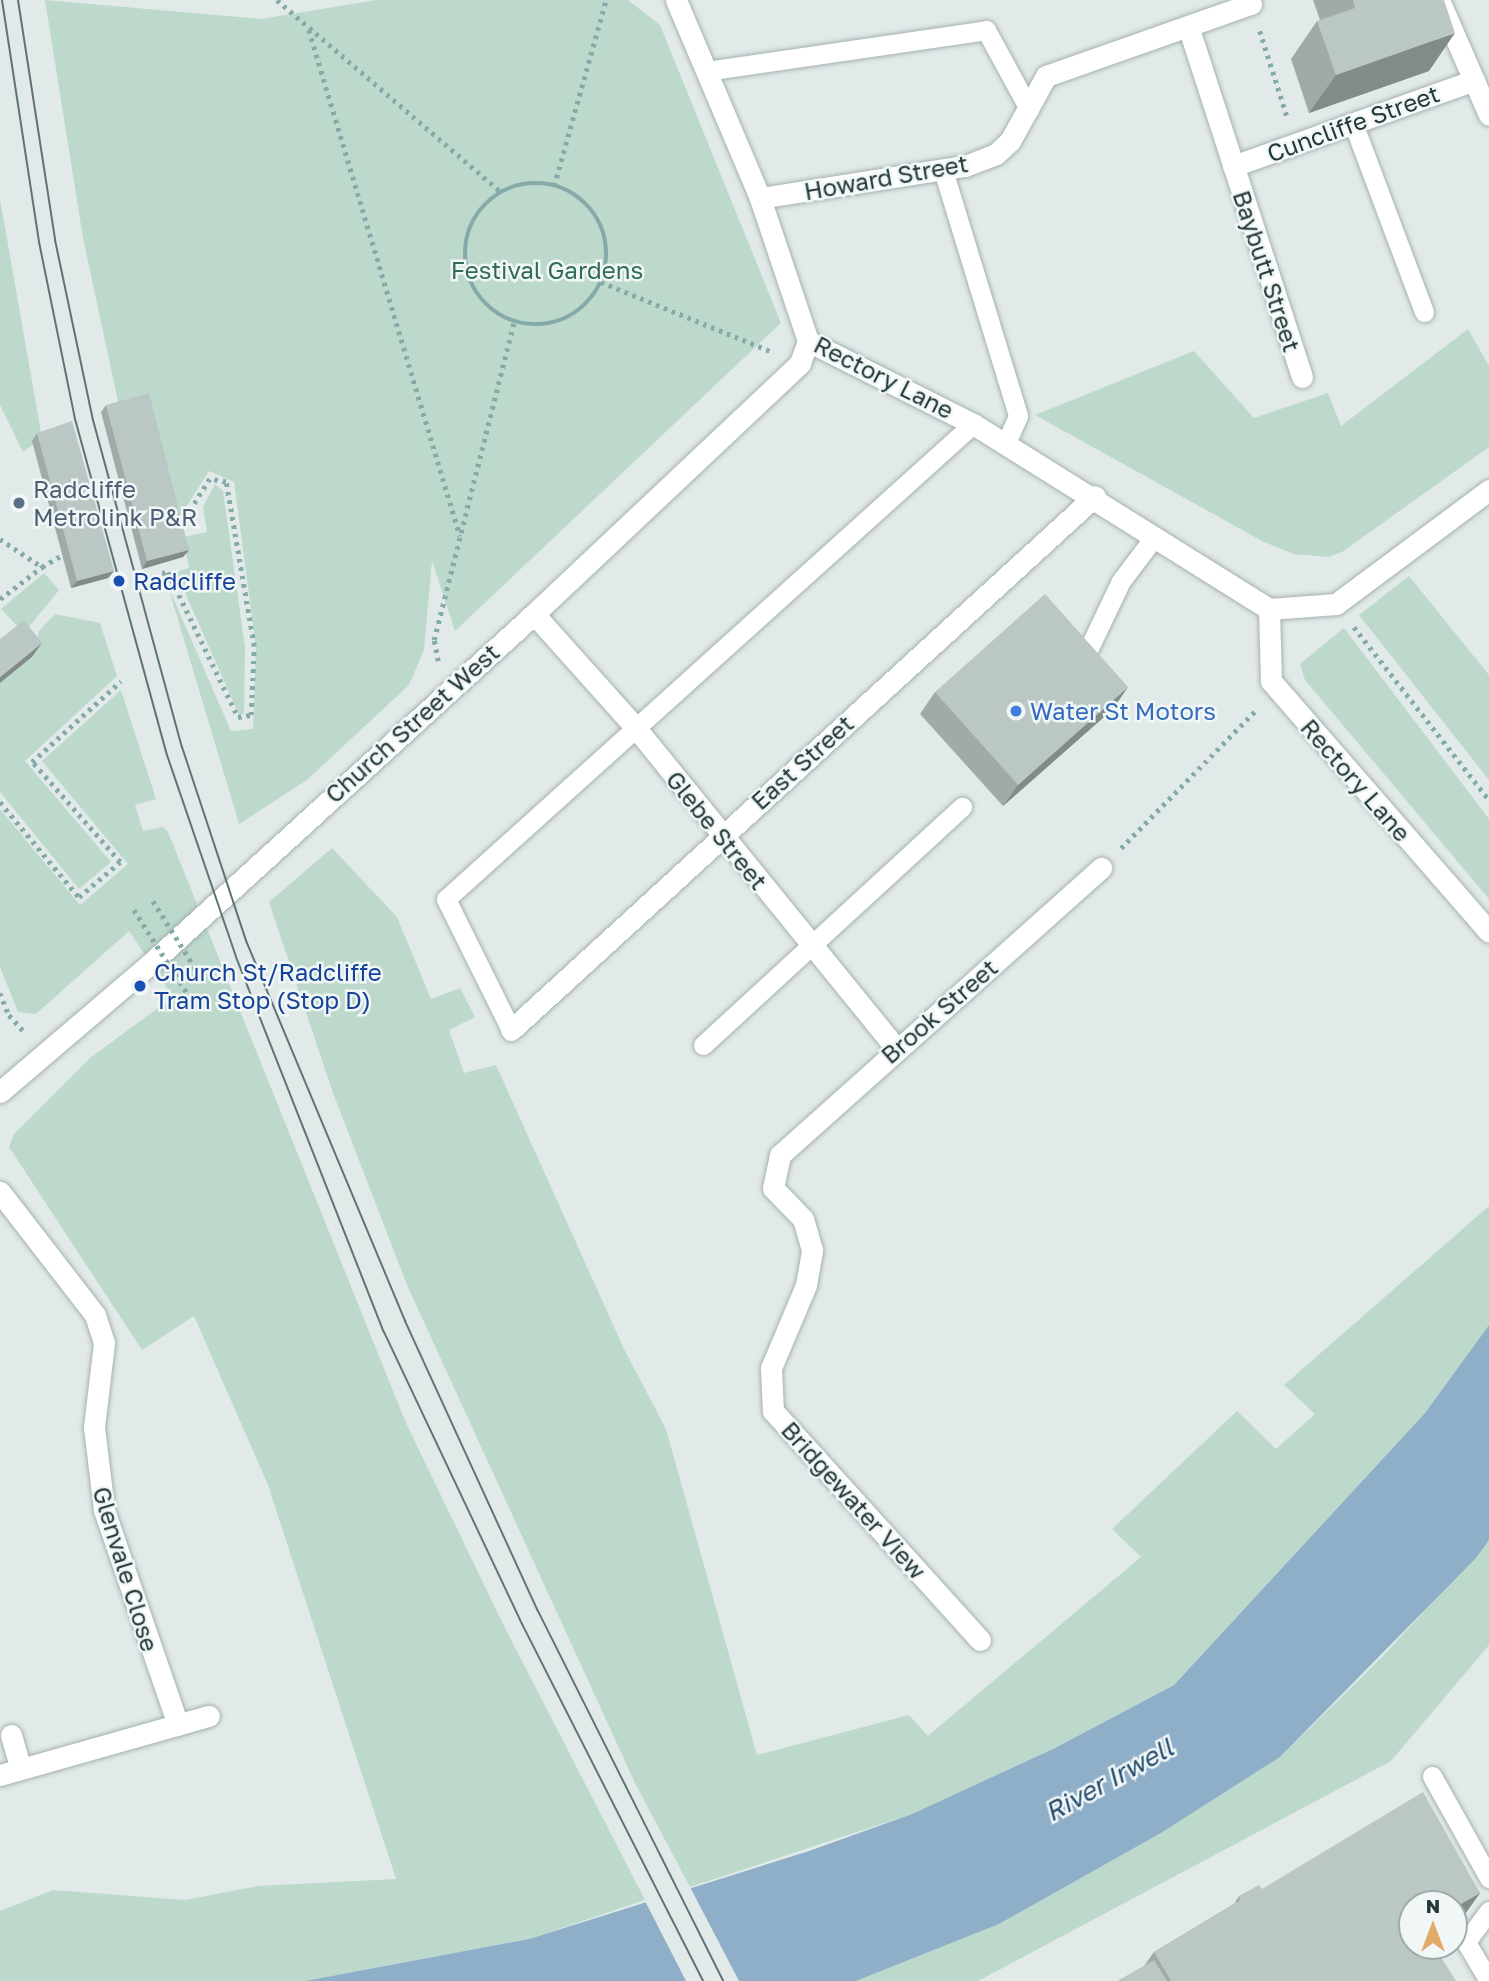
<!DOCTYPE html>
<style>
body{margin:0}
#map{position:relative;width:1489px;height:1981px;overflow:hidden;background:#e1eae9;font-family:"Golos Text",sans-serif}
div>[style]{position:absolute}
.green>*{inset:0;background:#bdd9cc}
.water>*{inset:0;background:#8fafc9}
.pier>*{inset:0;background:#e1eae9}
.path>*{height:4.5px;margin-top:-2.25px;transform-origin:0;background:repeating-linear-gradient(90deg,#85aaa9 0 3.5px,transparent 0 8.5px)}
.path>.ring{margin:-2.25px;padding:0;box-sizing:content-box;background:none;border:4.5px solid #85aaa9;border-radius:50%}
.roads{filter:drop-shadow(0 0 2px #a5b1b1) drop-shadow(0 0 2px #a5b1b1)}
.lane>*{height:19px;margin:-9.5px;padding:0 9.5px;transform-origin:9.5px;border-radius:9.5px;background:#fff}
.street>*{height:21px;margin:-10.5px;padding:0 10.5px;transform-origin:10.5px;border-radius:10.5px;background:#fff}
.secondary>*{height:21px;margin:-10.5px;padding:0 10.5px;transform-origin:10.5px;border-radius:10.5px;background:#fff}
.tram>*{height:2px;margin:-1px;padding:0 1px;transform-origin:1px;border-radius:1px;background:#5e7474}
.path-bridge>*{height:4.5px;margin-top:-2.25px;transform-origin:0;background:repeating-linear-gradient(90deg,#85aaa9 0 3.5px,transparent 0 8.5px)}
.wall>*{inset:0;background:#a0aba9}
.shaded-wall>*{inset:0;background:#828b8a}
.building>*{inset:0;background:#bac7c5}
.dots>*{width:19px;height:19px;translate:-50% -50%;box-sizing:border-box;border:4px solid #f1f7f6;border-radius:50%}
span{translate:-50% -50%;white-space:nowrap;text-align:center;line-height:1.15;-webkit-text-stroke:5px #f1f7f6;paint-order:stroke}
.street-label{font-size:24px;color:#243839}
.park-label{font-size:24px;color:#336b59}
.service-label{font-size:24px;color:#4e5e75}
.left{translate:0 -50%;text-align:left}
.transit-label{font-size:24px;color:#164399}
.shop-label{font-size:24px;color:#366cbe}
.water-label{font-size:26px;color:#254c6d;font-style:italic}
.north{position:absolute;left:1398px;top:1890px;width:70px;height:70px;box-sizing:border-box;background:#f1f7f6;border:2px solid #9fabaa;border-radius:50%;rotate:0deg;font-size:19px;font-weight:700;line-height:28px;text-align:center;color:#243839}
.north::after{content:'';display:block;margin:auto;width:24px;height:32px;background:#e1aa68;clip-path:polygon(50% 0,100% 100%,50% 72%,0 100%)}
</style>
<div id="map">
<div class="green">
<div style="clip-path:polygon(45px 0,261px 19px,376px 0,628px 0,660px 25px,781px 323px,455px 631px,432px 561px,424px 650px,409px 685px,307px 780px,239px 824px,168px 586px,231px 731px,253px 729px,256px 647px,234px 482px,209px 471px,181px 515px,173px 517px,119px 406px,83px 238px)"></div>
<div style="clip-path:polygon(0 199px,42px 438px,23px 452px,0 405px)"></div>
<div style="clip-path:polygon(1468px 329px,1489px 366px,1489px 447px,1342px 552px,1328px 557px,1294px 554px,1264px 542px,1035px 415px,1194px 351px,1254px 418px,1328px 393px,1341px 426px)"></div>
<div style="clip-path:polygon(215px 484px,223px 491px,245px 647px,244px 714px,239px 715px,176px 572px,189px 568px,183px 537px,207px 532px,203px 507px)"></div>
<div style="clip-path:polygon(44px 573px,59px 590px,24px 633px,1px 609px)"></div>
<div style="clip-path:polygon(1409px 576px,1489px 675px,1489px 780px,1359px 615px)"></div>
<div style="clip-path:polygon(55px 614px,100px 623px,117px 676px,25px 761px,111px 862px,79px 889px,0 792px,0 683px,32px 657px,39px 631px)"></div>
<div style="clip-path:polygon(1344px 628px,1489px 819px,1489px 899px,1305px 680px,1300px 664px)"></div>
<div style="clip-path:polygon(121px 690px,156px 799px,135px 805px,143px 831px,163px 827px,168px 832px,406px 1423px,504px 1626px,645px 1900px,529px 1939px,305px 1981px,0 1981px,0 1911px,53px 1890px,185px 1900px,258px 1886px,396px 1879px,268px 1485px,194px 1316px,142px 1350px,9px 1147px,14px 1134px,90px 1058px,173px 997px,129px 931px,36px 1014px,18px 1012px,0 967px,0 809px,80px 905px,128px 864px,42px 761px)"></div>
<div style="clip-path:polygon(332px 848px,397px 917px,431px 999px,460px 988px,475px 1017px,449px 1030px,464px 1073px,496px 1065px,624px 1349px,666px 1429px,757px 1755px,909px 1715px,928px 1736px,1141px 1557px,1112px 1529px,1237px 1411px,1276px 1449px,1315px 1414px,1284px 1385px,1489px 1206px,1489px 1325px,1425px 1413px,1174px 1685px,1055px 1748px,912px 1814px,690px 1887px,635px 1783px,407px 1285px,333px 1093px,269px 902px)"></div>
<div style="clip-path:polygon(1489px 1540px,1489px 1645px,1391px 1761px,978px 1981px,856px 1981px,999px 1924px,1161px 1833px,1280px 1757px,1385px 1654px)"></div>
</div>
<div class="water">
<div style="clip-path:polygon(1489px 1325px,1489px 1540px,1475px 1559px,1280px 1757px,1161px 1833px,999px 1924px,856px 1981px,305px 1981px,529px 1939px,809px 1851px,912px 1814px,1055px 1748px,1174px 1685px,1425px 1413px)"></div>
</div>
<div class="pier">
<div style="clip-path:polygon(689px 1885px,690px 1887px,739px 1981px,686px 1981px,644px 1899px)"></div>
</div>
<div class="path">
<div style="left:277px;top:0;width:295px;rotate:40.6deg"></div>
<div style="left:309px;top:30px;width:528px;rotate:73.38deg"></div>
<div style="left:1260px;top:31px;width:89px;rotate:72.4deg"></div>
<div class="ring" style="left:465px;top:183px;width:137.5px;height:137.5px"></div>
<div style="left:554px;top:186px;width:193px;rotate:-74.4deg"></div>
<div style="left:601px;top:282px;width:183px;rotate:22.2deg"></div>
<div style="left:0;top:539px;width:50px;rotate:33.7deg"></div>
<div style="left:42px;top:567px;width:23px;rotate:-31deg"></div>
<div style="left:162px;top:573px;width:6px;rotate:-9deg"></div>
<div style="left:168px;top:572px;width:161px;rotate:64.2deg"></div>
<div style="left:238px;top:717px;width:13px;rotate:-9deg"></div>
<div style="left:251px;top:715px;width:69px;rotate:-87.5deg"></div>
<div style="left:254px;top:646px;width:166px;rotate:-99.7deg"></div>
<div style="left:226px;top:482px;width:16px;rotate:-169deg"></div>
<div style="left:210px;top:479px;width:45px;rotate:122.3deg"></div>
<div style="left:186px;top:517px;width:9px;rotate:159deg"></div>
<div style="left:0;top:599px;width:53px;rotate:-37.3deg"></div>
<div style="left:1354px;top:627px;width:219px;rotate:52deg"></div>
<div style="left:438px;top:661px;width:21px;rotate:-101deg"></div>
<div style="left:434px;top:640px;width:328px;rotate:-75.9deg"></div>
<div style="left:0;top:802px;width:124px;rotate:50.3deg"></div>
<div style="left:79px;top:897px;width:54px;rotate:-40.5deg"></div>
<div style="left:120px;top:862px;width:133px;rotate:-131.3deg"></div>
<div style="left:32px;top:762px;width:120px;rotate:-42.3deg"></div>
<div style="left:1121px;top:848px;width:194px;rotate:-45.6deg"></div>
<div style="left:0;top:993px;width:24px;rotate:68deg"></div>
<div style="left:9px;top:1015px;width:24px;rotate:48deg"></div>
</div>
<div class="roads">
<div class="lane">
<div style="left:706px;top:71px;width:283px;rotate:-8.3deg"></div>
<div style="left:986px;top:30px;width:90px;rotate:61.4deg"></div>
<div style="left:1353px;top:123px;width:202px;rotate:69.4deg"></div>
<div style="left:943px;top:170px;width:257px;rotate:73deg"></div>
<div style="left:1018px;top:416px;width:30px;rotate:114deg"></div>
<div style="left:1089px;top:648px;width:74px;rotate:-64.5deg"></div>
<div style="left:1121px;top:581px;width:56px;rotate:-52.9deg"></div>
<div style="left:511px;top:1030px;width:146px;rotate:-116.4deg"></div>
<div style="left:446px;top:899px;width:709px;rotate:-42.03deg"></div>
<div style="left:703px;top:1045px;width:352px;rotate:-42.6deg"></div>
<div style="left:1432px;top:1776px;width:117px;rotate:60.8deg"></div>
<div style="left:1489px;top:1911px;width:39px;rotate:127deg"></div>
<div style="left:1466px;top:1942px;width:45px;rotate:59.5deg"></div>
</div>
<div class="street">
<div style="left:1439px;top:0;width:125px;rotate:66.5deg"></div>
<div style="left:1188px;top:26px;width:369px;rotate:72deg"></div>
<div style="left:1233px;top:166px;width:256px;rotate:-19.6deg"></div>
<div style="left:760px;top:198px;width:207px;rotate:-8.9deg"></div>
<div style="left:965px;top:166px;width:33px;rotate:-21deg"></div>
<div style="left:996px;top:154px;width:19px;rotate:-43deg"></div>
<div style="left:1010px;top:141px;width:74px;rotate:-61deg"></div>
<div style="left:1046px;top:76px;width:217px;rotate:-19.4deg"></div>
<div style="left:1251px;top:4px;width:4px;rotate:-117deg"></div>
<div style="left:808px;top:341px;width:185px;rotate:26.7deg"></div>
<div style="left:973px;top:424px;width:349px;rotate:32deg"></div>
<div style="left:1269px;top:609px;width:72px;rotate:88.4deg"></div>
<div style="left:1271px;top:681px;width:332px;rotate:49deg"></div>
<div style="left:1269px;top:609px;width:67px;rotate:-4.3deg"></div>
<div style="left:1336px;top:604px;width:191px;rotate:-36.7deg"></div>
<div style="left:534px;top:614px;width:152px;rotate:48.2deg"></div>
<div style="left:635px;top:727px;width:414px;rotate:50.9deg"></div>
<div style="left:511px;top:1030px;width:791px;rotate:-42.44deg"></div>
<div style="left:0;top:1192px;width:155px;rotate:52.3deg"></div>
<div style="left:95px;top:1315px;width:29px;rotate:72deg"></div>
<div style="left:104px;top:1343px;width:85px;rotate:96.8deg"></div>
<div style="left:94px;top:1427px;width:84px;rotate:83.1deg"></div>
<div style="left:104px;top:1510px;width:227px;rotate:71deg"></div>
<div style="left:980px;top:1640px;width:309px;rotate:-132.1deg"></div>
<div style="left:773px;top:1411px;width:43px;rotate:-92.7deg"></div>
<div style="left:771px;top:1368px;width:90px;rotate:-67.1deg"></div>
<div style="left:806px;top:1285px;width:36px;rotate:-80deg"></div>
<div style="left:812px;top:1250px;width:32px;rotate:-106deg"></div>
<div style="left:803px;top:1219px;width:43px;rotate:-134.1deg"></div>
<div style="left:773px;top:1188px;width:34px;rotate:-78deg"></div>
<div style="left:780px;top:1155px;width:431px;rotate:-41.8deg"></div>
<div style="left:11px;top:1735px;width:35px;rotate:74deg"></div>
<div style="left:0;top:1775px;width:217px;rotate:-15.8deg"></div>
</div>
<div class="secondary">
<div style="left:0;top:1092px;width:199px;rotate:-40.5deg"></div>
<div style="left:151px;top:963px;width:518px;rotate:-42.34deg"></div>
<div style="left:534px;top:614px;width:366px;rotate:-43.3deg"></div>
<div style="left:800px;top:363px;width:23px;rotate:-70deg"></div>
<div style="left:808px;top:341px;width:151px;rotate:-108.6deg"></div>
<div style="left:760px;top:198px;width:215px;rotate:-113deg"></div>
</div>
</div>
<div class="tram">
<div style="left:2px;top:0;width:245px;rotate:81.3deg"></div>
<div style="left:39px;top:242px;width:181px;rotate:78.5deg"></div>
<div style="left:75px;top:419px;width:348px;rotate:74.7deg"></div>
<div style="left:167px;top:755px;width:213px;rotate:71.1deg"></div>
<div style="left:236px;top:957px;width:403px;rotate:68.5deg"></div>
<div style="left:384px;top:1332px;width:318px;rotate:64.7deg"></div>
<div style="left:520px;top:1620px;width:405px;rotate:63.1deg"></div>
<div style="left:18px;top:0;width:243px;rotate:81.2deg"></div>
<div style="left:55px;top:240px;width:184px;rotate:78.1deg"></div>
<div style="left:93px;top:420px;width:339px;rotate:74.8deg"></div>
<div style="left:182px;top:747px;width:206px;rotate:71.7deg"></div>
<div style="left:247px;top:943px;width:410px;rotate:67.3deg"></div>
<div style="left:405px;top:1321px;width:319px;rotate:65.4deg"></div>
<div style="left:538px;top:1611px;width:414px;rotate:63.4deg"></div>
</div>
<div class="path-bridge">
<div style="left:153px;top:901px;width:96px;rotate:57.8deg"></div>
<div style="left:134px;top:910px;width:98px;rotate:57.4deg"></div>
</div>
<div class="wall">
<div style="clip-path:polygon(1313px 0,1444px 0,1429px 71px,1309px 113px,1291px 59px,1317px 21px,1320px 20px)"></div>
<div style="clip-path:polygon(106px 405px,189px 550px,183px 557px,142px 569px,101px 412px)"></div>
<div style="clip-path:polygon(37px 433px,114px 571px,108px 578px,71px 588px,32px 441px)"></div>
<div style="clip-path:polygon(935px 692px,1113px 709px,1003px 806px,920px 714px)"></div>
<div style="clip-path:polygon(1262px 1889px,1480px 1893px,1465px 1914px,1454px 1904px,1412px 1946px,1456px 1981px,1118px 1981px,1144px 1966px,1154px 1952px,1234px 1904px,1239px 1896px)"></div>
</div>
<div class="shaded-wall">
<div style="clip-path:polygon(1455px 33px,1429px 71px,1309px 113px,1336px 75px)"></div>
<div style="clip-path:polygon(189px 550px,183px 557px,142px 569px,147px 561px)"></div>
<div style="clip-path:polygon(114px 571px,108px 578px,71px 588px,77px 581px)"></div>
<div style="clip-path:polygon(42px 643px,32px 657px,0 683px,0 677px)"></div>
<div style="clip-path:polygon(1128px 687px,1113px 709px,1003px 806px,1018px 785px)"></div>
<div style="clip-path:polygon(1480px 1893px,1465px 1914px,1454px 1921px,1454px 1908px)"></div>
</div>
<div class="building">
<div style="clip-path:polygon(1353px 0,1444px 0,1455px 33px,1336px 75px,1317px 21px,1355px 8px)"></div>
<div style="clip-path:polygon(149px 393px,189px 550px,147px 561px,106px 405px)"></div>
<div style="clip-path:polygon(72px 421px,114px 571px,77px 581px,37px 433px)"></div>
<div style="clip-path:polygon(1045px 594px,1128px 687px,1018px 785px,935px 692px)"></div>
<div style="clip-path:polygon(24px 620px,42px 643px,0 677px,0 639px)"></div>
<div style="clip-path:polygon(1423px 1792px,1480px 1893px,1454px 1908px,1454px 1904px,1412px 1904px,1412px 1946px,1434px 1946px,1456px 1981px,1171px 1981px,1154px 1952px,1240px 1900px,1239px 1896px,1259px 1885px,1262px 1889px)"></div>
<div style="clip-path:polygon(1154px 1960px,1167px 1981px,1118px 1981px)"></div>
</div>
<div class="dots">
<div style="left:19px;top:503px;background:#5c6f8a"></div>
<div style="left:119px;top:581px;background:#1a4fb4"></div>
<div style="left:1016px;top:711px;background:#3f7fe0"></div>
<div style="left:140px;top:986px;background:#1a4fb4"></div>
</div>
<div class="street-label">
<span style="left:1353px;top:123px;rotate:-20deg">Cuncliffe Street</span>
<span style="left:886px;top:177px;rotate:-10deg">Howard Street</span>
<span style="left:1267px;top:271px;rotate:72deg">Baybutt Street</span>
<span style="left:884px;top:377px;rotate:27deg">Rectory Lane</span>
<span style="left:412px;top:723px;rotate:-42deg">Church Street West</span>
<span style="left:802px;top:762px;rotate:-42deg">East Street</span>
<span style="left:1356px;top:780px;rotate:49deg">Rectory Lane</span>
<span style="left:717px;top:830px;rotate:51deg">Glebe Street</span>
<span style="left:939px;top:1011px;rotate:-41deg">Brook Street</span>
<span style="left:854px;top:1500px;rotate:48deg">Bridgewater View</span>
<span style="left:126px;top:1569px;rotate:73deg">Glenvale Close</span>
</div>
<div class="park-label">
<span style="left:547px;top:270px">Festival Gardens</span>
</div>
<div class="service-label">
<span class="left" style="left:33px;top:503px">Radcliffe<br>Metrolink P&amp;R</span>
</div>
<div class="transit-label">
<span class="left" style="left:133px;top:581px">Radcliffe</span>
<span class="left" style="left:154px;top:986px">Church St/Radcliffe<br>Tram Stop (Stop D)</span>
</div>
<div class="shop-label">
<span class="left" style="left:1030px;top:711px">Water St Motors</span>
</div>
<div class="water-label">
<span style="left:1109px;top:1780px;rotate:-29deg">River Irwell</span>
</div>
<div class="north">N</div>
</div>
